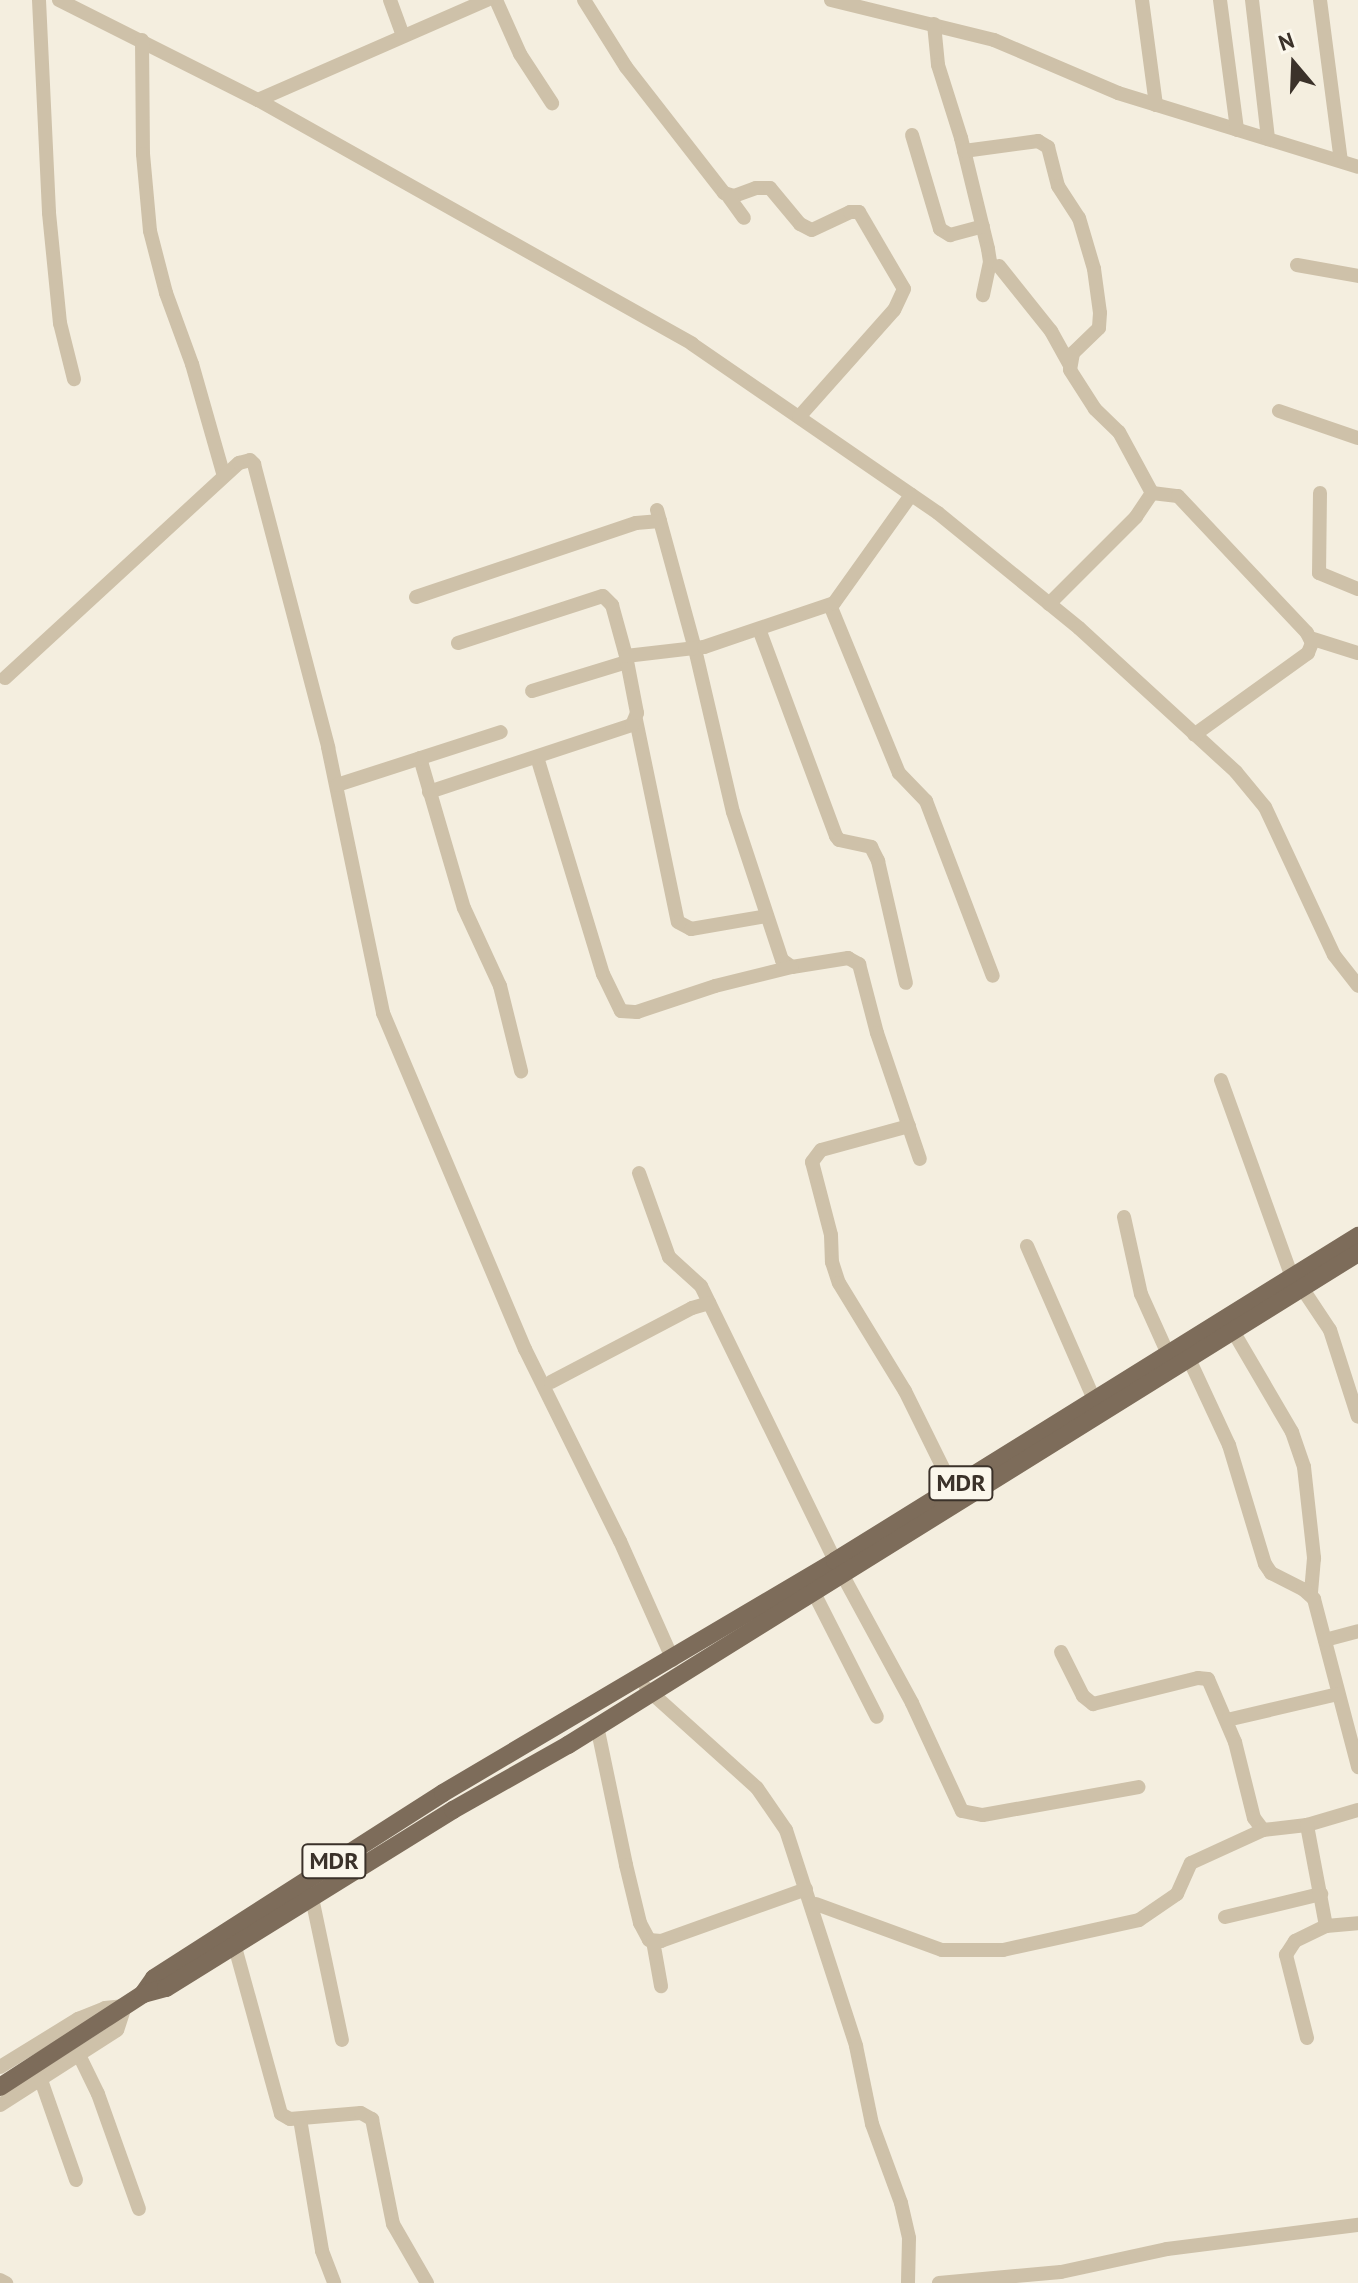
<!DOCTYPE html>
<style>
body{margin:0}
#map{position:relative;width:1358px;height:2283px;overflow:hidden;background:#f4eedf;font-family:"PT Sans",sans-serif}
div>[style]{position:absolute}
.minor>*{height:14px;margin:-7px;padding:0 7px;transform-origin:7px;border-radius:7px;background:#cec1a9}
.major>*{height:18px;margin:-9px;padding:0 9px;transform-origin:9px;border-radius:9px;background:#7d6c5a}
span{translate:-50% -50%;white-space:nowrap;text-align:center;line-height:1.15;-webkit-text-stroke:7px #fbf7ec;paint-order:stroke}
.shield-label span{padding:2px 6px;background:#fbf7ec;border:2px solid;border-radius:6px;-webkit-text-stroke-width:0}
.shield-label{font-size:24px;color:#3b322a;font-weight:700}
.north{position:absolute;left:1254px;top:24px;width:80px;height:80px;-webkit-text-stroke:6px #fbf7ec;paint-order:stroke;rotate:341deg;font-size:22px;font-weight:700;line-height:32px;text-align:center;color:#3b322a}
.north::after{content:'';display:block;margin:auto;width:28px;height:36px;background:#3b322a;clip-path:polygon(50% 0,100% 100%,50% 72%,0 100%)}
</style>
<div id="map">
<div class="minor">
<div style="left:39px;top:0;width:213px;rotate:87.3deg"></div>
<div style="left:49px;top:213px;width:111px;rotate:84.3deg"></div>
<div style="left:60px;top:323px;width:58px;rotate:76deg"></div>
<div style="left:59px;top:0;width:223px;rotate:26.7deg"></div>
<div style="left:258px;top:100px;width:498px;rotate:29.3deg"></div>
<div style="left:692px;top:344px;width:298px;rotate:34.5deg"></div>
<div style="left:938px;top:513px;width:182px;rotate:39.2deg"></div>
<div style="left:1079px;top:628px;width:213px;rotate:42.5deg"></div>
<div style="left:1236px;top:772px;width:45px;rotate:50.4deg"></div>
<div style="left:1265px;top:807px;width:163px;rotate:65deg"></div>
<div style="left:1334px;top:955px;width:39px;rotate:52deg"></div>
<div style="left:390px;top:0;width:37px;rotate:70deg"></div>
<div style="left:496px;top:0;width:59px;rotate:66deg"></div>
<div style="left:520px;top:54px;width:59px;rotate:56.9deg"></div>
<div style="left:584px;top:0;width:79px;rotate:57.9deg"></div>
<div style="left:626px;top:67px;width:160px;rotate:52.1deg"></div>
<div style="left:724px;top:193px;width:10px;rotate:17deg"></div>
<div style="left:734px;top:196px;width:23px;rotate:-20deg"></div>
<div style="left:756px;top:188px;width:14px"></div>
<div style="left:770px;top:188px;width:47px;rotate:50.2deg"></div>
<div style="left:800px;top:224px;width:13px;rotate:27deg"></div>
<div style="left:812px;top:230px;width:42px;rotate:-25.3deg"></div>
<div style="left:850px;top:212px;width:9px"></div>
<div style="left:859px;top:212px;width:89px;rotate:59.7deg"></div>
<div style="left:904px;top:289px;width:23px;rotate:115deg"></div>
<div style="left:894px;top:310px;width:143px;rotate:131.6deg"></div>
<div style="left:831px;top:0;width:168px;rotate:13.8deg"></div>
<div style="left:994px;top:40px;width:135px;rotate:23.1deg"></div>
<div style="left:1118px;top:93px;width:251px;rotate:17.1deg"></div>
<div style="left:1142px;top:0;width:106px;rotate:82.4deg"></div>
<div style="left:1220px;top:0;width:131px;rotate:82.5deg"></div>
<div style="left:1252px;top:0;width:140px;rotate:83.4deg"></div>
<div style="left:1320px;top:0;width:162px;rotate:82.6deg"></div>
<div style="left:934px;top:24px;width:41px;rotate:84.4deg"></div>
<div style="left:938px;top:65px;width:77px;rotate:72.5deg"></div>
<div style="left:961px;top:138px;width:114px;rotate:76.3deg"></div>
<div style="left:988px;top:249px;width:13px;rotate:81deg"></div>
<div style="left:990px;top:262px;width:34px;rotate:102deg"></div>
<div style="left:142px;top:40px;width:114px;rotate:89.5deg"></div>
<div style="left:143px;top:154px;width:77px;rotate:84.8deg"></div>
<div style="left:150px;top:231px;width:64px;rotate:75.5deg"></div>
<div style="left:166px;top:293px;width:76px;rotate:69.9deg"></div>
<div style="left:192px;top:364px;width:116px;rotate:74.1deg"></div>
<div style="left:258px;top:100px;width:250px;rotate:-23.6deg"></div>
<div style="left:912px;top:135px;width:98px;rotate:73.4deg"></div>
<div style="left:940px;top:229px;width:12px;rotate:31deg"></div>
<div style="left:950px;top:235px;width:34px;rotate:-15deg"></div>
<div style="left:964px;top:151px;width:75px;rotate:-7.7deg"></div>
<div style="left:1038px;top:141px;width:12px;rotate:31deg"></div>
<div style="left:1048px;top:147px;width:40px;rotate:75.6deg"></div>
<div style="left:1058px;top:186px;width:38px;rotate:57deg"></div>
<div style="left:1079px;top:218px;width:53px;rotate:73.6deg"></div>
<div style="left:1094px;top:269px;width:44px;rotate:82.2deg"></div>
<div style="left:1100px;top:313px;width:15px;rotate:94deg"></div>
<div style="left:1099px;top:328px;width:36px;rotate:136deg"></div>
<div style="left:1073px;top:353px;width:17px;rotate:100deg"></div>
<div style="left:1070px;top:370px;width:46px;rotate:57.3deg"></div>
<div style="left:1095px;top:409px;width:33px;rotate:44deg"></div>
<div style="left:1119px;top:432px;width:69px;rotate:61.6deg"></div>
<div style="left:1152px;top:493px;width:29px;rotate:124deg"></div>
<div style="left:1136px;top:517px;width:123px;rotate:135deg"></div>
<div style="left:728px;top:196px;width:27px;rotate:54deg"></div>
<div style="left:1297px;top:265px;width:62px;rotate:10.2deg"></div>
<div style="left:999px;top:266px;width:83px;rotate:51.3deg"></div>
<div style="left:1051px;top:331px;width:38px;rotate:61deg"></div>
<div style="left:1279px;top:411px;width:83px;rotate:18.9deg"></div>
<div style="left:1152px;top:493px;width:26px;rotate:7deg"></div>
<div style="left:1178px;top:496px;width:188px;rotate:46.7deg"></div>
<div style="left:1307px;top:633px;width:11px;rotate:63deg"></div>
<div style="left:1312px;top:643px;width:11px;rotate:112deg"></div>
<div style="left:1308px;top:653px;width:140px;rotate:144.3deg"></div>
<div style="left:1320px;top:493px;width:80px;rotate:90.7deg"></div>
<div style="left:1319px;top:573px;width:42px;rotate:22.3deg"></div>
<div style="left:657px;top:510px;width:144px;rotate:74.7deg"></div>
<div style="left:695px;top:649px;width:167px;rotate:76.9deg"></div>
<div style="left:733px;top:812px;width:156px;rotate:71.7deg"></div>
<div style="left:782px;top:960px;width:12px;rotate:35deg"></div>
<div style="left:792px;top:967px;width:57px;rotate:-9.1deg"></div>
<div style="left:848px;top:958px;width:13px;rotate:29deg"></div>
<div style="left:859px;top:964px;width:71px;rotate:75.4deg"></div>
<div style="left:877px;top:1033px;width:133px;rotate:71.2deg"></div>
<div style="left:416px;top:597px;width:232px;rotate:-18.6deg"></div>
<div style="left:636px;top:523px;width:24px;rotate:-5deg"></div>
<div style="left:830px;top:605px;width:182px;rotate:67.7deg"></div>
<div style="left:899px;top:773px;width:39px;rotate:46deg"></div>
<div style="left:926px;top:801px;width:187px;rotate:69.1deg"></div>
<div style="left:759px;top:629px;width:221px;rotate:69.6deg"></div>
<div style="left:836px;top:836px;width:5px;rotate:53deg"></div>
<div style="left:839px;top:840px;width:33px;rotate:12deg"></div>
<div style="left:871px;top:847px;width:16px;rotate:63deg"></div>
<div style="left:878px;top:861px;width:125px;rotate:77.1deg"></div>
<div style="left:1310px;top:638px;width:50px;rotate:17.4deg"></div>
<div style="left:458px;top:643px;width:152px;rotate:-18deg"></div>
<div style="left:603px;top:596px;width:13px;rotate:45deg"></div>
<div style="left:612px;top:605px;width:53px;rotate:74.6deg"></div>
<div style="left:5px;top:678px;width:318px;rotate:-42.6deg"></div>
<div style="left:239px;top:463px;width:11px;rotate:-15deg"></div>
<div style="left:250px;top:460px;width:6px;rotate:45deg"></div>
<div style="left:254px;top:464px;width:293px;rotate:75.3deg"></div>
<div style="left:328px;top:747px;width:272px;rotate:78.3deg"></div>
<div style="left:383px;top:1013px;width:365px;rotate:67.1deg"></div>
<div style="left:525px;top:1349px;width:214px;rotate:63.7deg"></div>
<div style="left:620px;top:1541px;width:130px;rotate:66deg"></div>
<div style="left:532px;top:691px;width:99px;rotate:-17deg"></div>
<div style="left:636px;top:720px;width:206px;rotate:78.3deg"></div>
<div style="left:678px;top:922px;width:15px;rotate:28deg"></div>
<div style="left:691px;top:929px;width:77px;rotate:-9.7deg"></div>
<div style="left:537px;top:757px;width:227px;rotate:73.1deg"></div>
<div style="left:603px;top:974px;width:41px;rotate:64.1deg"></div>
<div style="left:621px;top:1011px;width:16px;rotate:4deg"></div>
<div style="left:637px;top:1012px;width:82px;rotate:-18.4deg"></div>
<div style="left:715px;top:986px;width:79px;rotate:-13.9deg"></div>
<div style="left:420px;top:758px;width:156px;rotate:73.7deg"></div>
<div style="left:464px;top:908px;width:86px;rotate:65.2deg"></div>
<div style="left:500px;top:986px;width:88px;rotate:76.1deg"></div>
<div style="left:337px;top:785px;width:172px;rotate:-17.9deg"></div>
<div style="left:429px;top:792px;width:214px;rotate:-18.3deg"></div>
<div style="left:632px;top:725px;width:13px;rotate:-67deg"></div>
<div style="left:637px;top:713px;width:58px;rotate:-100.9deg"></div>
<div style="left:626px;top:656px;width:79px;rotate:-6.6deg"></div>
<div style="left:704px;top:647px;width:137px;rotate:-18.7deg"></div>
<div style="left:834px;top:603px;width:133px;rotate:-54.5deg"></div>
<div style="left:1221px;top:1080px;width:209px;rotate:70.2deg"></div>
<div style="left:909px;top:1126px;width:91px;rotate:164.7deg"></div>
<div style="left:821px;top:1150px;width:15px;rotate:127deg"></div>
<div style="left:812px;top:1162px;width:75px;rotate:75.4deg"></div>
<div style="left:831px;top:1235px;width:27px;rotate:88deg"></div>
<div style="left:832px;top:1262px;width:22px;rotate:72deg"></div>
<div style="left:839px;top:1283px;width:127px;rotate:58.6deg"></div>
<div style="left:905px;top:1391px;width:108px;rotate:63.7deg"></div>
<div style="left:639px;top:1173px;width:89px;rotate:70.3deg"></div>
<div style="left:669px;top:1257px;width:43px;rotate:42.2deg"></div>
<div style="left:701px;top:1286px;width:306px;rotate:64deg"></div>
<div style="left:1124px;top:1217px;width:79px;rotate:77.6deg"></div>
<div style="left:1141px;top:1294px;width:66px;rotate:65.8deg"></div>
<div style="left:1027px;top:1246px;width:175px;rotate:66.4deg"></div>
<div style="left:1302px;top:1288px;width:50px;rotate:56.3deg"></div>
<div style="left:1330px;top:1330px;width:91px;rotate:72.2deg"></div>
<div style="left:1233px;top:1331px;width:117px;rotate:59.7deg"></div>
<div style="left:1292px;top:1432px;width:37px;rotate:71deg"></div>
<div style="left:1304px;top:1467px;width:92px;rotate:83.7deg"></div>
<div style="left:1314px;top:1558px;width:36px;rotate:95deg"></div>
<div style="left:1189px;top:1359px;width:95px;rotate:65.1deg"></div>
<div style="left:1229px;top:1445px;width:124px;rotate:73.2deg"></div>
<div style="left:1265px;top:1564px;width:11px;rotate:56deg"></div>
<div style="left:1271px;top:1573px;width:36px;rotate:27deg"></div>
<div style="left:1303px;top:1589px;width:15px;rotate:42deg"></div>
<div style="left:1314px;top:1599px;width:174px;rotate:75.3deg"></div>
<div style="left:551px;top:1382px;width:159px;rotate:-27.7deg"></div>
<div style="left:692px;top:1308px;width:18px;rotate:-16deg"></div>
<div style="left:842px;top:1574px;width:147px;rotate:61.5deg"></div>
<div style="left:912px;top:1703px;width:119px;rotate:65.2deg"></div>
<div style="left:962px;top:1811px;width:21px;rotate:11deg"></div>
<div style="left:983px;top:1815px;width:158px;rotate:-10.2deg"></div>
<div style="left:813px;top:1591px;width:141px;rotate:63.1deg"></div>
<div style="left:1325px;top:1640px;width:34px;rotate:-15deg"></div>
<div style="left:1061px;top:1652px;width:49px;rotate:63.4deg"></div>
<div style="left:1083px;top:1696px;width:13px;rotate:39deg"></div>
<div style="left:1093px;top:1704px;width:108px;rotate:-13.9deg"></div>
<div style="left:1198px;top:1678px;width:10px;rotate:6deg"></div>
<div style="left:1208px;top:1679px;width:69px;rotate:66.8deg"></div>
<div style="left:1235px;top:1742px;width:78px;rotate:76deg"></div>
<div style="left:1254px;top:1818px;width:15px;rotate:53deg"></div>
<div style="left:1263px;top:1830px;width:44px;rotate:-6.5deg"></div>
<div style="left:1307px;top:1825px;width:53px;rotate:-16.4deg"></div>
<div style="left:646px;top:1688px;width:149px;rotate:42deg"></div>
<div style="left:757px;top:1788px;width:51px;rotate:55.4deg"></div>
<div style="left:786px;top:1830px;width:227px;rotate:72deg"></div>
<div style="left:856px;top:2046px;width:80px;rotate:78.4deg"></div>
<div style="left:872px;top:2124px;width:84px;rotate:69.8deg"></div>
<div style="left:901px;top:2203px;width:36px;rotate:77deg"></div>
<div style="left:909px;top:2238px;width:45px;rotate:91.3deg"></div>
<div style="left:1227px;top:1720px;width:114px;rotate:-13.2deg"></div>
<div style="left:597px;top:1726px;width:142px;rotate:78.2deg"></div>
<div style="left:626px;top:1865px;width:60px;rotate:76.4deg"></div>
<div style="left:640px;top:1923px;width:19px;rotate:62deg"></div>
<div style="left:649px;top:1940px;width:12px;rotate:5deg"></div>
<div style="left:661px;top:1941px;width:154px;rotate:-19.7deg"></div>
<div style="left:312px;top:1898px;width:145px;rotate:78.1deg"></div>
<div style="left:816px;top:1904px;width:134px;rotate:20.1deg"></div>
<div style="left:942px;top:1950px;width:61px"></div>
<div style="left:1003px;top:1950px;width:139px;rotate:-12.4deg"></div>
<div style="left:1139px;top:1920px;width:46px;rotate:-34.4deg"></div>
<div style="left:1177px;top:1894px;width:34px;rotate:-66deg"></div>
<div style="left:1191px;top:1863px;width:79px;rotate:-24.6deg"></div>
<div style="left:1225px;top:1917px;width:99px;rotate:-13.5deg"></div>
<div style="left:1326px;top:1926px;width:32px;rotate:-5deg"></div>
<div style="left:653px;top:1941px;width:46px;rotate:79.9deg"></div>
<div style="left:235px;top:1947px;width:173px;rotate:74.6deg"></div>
<div style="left:281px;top:2114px;width:10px;rotate:29deg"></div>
<div style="left:290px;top:2119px;width:71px;rotate:-4.8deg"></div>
<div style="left:361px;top:2113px;width:13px;rotate:29deg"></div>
<div style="left:372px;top:2119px;width:107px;rotate:78.7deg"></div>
<div style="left:393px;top:2224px;width:68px;rotate:60deg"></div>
<div style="left:1307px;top:2038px;width:86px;rotate:-104.2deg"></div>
<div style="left:1286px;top:1955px;width:17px;rotate:-57deg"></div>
<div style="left:1295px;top:1941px;width:34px;rotate:-26deg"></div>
<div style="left:1326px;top:1926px;width:103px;rotate:-100.7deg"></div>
<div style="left:79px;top:2055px;width:43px;rotate:64deg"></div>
<div style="left:98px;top:2094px;width:122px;rotate:70.4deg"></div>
<div style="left:0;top:2067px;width:92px;rotate:-31.6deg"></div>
<div style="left:78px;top:2019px;width:29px;rotate:-22deg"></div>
<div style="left:105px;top:2008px;width:20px;rotate:-6deg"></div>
<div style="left:125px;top:2006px;width:25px;rotate:108deg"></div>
<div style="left:117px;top:2030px;width:139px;rotate:147.3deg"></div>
<div style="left:41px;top:2080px;width:106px;rotate:70.7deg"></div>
<div style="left:300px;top:2119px;width:134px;rotate:80.5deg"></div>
<div style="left:322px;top:2251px;width:34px;rotate:69deg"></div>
<div style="left:0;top:2280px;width:7px;rotate:27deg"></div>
<div style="left:939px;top:2283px;width:122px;rotate:-5.2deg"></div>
<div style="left:1061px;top:2272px;width:108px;rotate:-12.2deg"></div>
<div style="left:1167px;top:2249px;width:193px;rotate:-7.2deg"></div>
</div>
<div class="major">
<div style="left:143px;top:1994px;width:19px;rotate:-55deg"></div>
<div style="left:154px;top:1978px;width:343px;rotate:-32.6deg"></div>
<div style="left:443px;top:1793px;width:456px;rotate:-30.6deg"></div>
<div style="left:835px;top:1561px;width:616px;rotate:-31.86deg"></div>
<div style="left:0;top:2087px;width:171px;rotate:-33deg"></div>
<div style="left:143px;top:1994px;width:24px;rotate:-15deg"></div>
<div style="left:166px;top:1988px;width:338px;rotate:-31.8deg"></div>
<div style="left:453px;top:1810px;width:132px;rotate:-29.5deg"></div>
<div style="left:568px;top:1745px;width:931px;rotate:-31.91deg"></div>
</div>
<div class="shield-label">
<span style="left:961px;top:1483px">MDR</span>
<span style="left:334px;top:1861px">MDR</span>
</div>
<div class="north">N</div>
</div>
